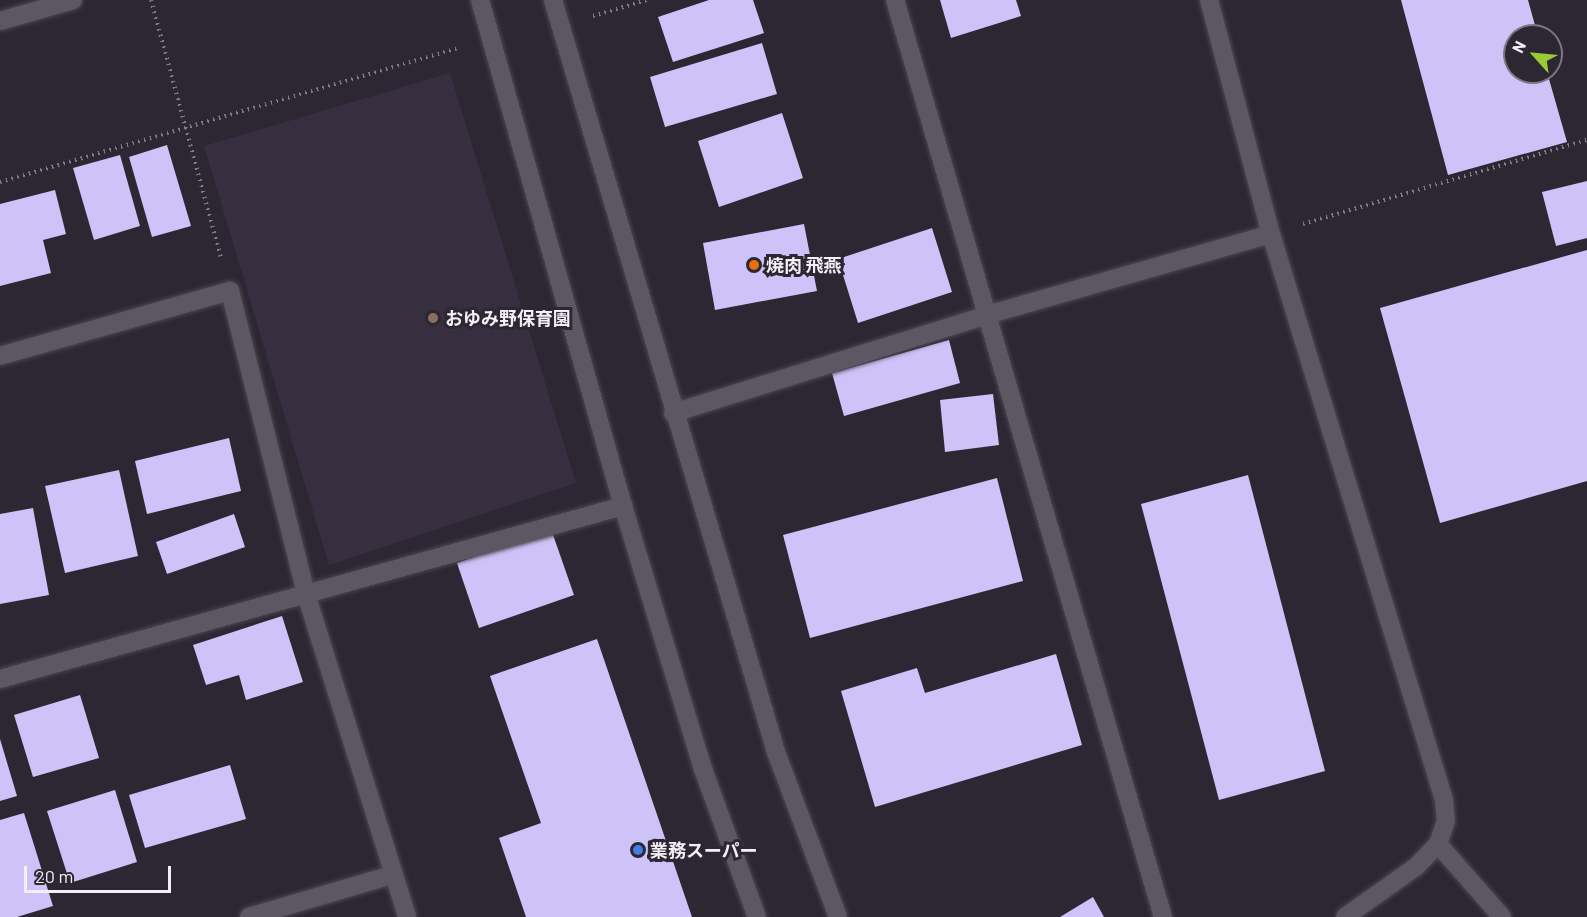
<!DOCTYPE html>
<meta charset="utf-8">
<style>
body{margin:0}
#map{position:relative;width:1587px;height:917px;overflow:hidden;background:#2d2733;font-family:Barlow,"Noto Sans JP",sans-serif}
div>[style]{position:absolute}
.built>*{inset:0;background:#372e3f}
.building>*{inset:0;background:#cdc3f8}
.path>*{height:4px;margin-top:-2px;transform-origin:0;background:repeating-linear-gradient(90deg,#807b85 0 1.5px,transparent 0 6px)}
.roads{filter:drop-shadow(0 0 2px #4b464f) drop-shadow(0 0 2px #4b464f)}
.minor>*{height:18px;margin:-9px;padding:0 9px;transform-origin:9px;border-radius:9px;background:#5d5763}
.tertiary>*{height:18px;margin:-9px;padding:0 9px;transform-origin:9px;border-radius:9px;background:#5d5763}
.dots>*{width:16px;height:16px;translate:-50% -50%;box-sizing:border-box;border:3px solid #2d2733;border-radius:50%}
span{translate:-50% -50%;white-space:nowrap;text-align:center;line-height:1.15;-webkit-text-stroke:6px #2d2733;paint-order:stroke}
.poi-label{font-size:18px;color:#f3eff6;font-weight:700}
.left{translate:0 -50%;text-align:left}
.north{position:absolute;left:1503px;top:24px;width:60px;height:60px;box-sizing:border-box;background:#2d2733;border:2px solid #7c7781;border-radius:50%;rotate:297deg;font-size:16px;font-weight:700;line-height:24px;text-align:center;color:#f3eff6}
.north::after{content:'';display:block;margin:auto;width:21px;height:27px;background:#9acb34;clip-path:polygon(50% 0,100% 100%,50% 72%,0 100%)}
.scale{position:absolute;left:24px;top:866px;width:147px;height:27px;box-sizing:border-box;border:3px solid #f3eff6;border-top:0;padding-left:8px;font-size:18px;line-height:21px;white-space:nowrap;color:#f3eff6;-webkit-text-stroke:4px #2d2733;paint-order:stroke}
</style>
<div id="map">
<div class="built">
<div style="clip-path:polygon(450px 73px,576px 483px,329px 565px,204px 146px)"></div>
</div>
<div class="building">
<div style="clip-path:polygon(709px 0,753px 0,764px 33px,673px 62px,658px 17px)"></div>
<div style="clip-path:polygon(940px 0,1016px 0,1021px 16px,951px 38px)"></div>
<div style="clip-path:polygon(1401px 0,1528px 0,1538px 36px,1515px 36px,1515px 72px,1547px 72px,1567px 142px,1448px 175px)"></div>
<div style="clip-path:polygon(762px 43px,777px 94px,665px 127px,650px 77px)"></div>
<div style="clip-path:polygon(782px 113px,803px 178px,719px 207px,698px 141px)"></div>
<div style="clip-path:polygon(167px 145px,191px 226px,152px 237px,129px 157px)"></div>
<div style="clip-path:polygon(120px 155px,140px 226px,94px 240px,73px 168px)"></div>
<div style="clip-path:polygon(1587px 181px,1587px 238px,1556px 246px,1542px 192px)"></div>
<div style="clip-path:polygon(55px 190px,66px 234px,43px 240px,51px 273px,0 286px,0 204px)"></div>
<div style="clip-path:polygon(804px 224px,817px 291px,715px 310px,703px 243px)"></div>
<div style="clip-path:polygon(932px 228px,952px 292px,858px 323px,838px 259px)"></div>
<div style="clip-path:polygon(1587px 250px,1587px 481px,1440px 523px,1380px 308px)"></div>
<div style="clip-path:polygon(949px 340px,960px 383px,844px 416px,832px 373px)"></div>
<div style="clip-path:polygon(993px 394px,999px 445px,945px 452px,940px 400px)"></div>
<div style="clip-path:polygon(229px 438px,241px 491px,147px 514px,135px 461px)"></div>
<div style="clip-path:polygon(119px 470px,138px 556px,65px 573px,45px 486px)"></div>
<div style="clip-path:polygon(1248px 475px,1325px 771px,1219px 800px,1141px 504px)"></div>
<div style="clip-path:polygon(997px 478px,1023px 581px,810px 638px,783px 535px)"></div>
<div style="clip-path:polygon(33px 508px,49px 595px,0 604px,0 514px)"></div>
<div style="clip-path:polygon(234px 514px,245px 547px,167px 574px,156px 542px)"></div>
<div style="clip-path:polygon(551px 529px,574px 595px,479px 628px,457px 563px)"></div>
<div style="clip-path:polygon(282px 616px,303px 682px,246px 700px,239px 675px,206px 685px,193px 645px)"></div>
<div style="clip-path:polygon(597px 639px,692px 917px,526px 917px,499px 838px,541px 823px,490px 676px)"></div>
<div style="clip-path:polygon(1056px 654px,1082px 745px,875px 807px,841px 691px,917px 668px,925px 693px)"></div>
<div style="clip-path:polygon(80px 695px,99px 758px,33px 777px,14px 715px)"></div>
<div style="clip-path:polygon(0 739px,17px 796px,0 801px)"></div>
<div style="clip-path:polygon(230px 765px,246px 819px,145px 848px,129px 795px)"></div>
<div style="clip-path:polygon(115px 790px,137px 862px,70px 883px,47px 811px)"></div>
<div style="clip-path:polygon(24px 813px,53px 906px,17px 917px,0 917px,0 820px)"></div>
<div style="clip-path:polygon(1093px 897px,1104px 917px,1060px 917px)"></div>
</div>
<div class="path">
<div style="left:151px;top:0;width:266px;rotate:74.8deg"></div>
<div style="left:593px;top:16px;width:56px;rotate:-16.5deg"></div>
<div style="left:0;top:182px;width:477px;rotate:-16.3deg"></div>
<div style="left:1303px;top:224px;width:296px;rotate:-16.5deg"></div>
</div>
<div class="roads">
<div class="minor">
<div style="left:895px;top:0;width:955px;rotate:73.71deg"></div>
<div style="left:0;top:21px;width:76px;rotate:-16deg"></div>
<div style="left:0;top:356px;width:239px;rotate:-15.8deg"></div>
<div style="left:230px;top:291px;width:312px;rotate:75.9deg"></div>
<div style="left:306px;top:594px;width:338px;rotate:72.6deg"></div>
<div style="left:673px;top:413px;width:329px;rotate:-17.3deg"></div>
<div style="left:987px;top:315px;width:295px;rotate:-15.9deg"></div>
<div style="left:0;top:679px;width:647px;rotate:-15.52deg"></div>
<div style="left:1438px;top:844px;width:97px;rotate:48.8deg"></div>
<div style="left:249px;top:917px;width:149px;rotate:-16.4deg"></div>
</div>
<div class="tertiary">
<div style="left:480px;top:0;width:526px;rotate:74.22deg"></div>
<div style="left:623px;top:506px;width:275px;rotate:73.1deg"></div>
<div style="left:703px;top:769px;width:158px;rotate:70deg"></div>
<div style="left:553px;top:0;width:784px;rotate:73.48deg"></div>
<div style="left:776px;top:752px;width:176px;rotate:69.4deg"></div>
<div style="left:1209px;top:0;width:242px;rotate:75.2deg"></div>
<div style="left:1271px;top:234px;width:592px;rotate:73deg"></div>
<div style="left:1444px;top:800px;width:21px;rotate:85deg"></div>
<div style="left:1446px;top:821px;width:24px;rotate:109deg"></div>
<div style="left:1438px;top:844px;width:30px;rotate:134deg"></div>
<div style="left:1417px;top:866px;width:88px;rotate:144.7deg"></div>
</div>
</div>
<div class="dots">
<div style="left:754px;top:265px;background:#e8710a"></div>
<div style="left:433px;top:318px;background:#8d6e63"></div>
<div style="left:638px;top:850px;background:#3f7fe0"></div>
</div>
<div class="poi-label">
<span class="left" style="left:766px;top:265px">焼肉 飛燕</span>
<span class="left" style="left:445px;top:318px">おゆみ野保育園</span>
<span class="left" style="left:650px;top:850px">業務スーパー</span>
</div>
<div class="north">N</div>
<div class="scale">20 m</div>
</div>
